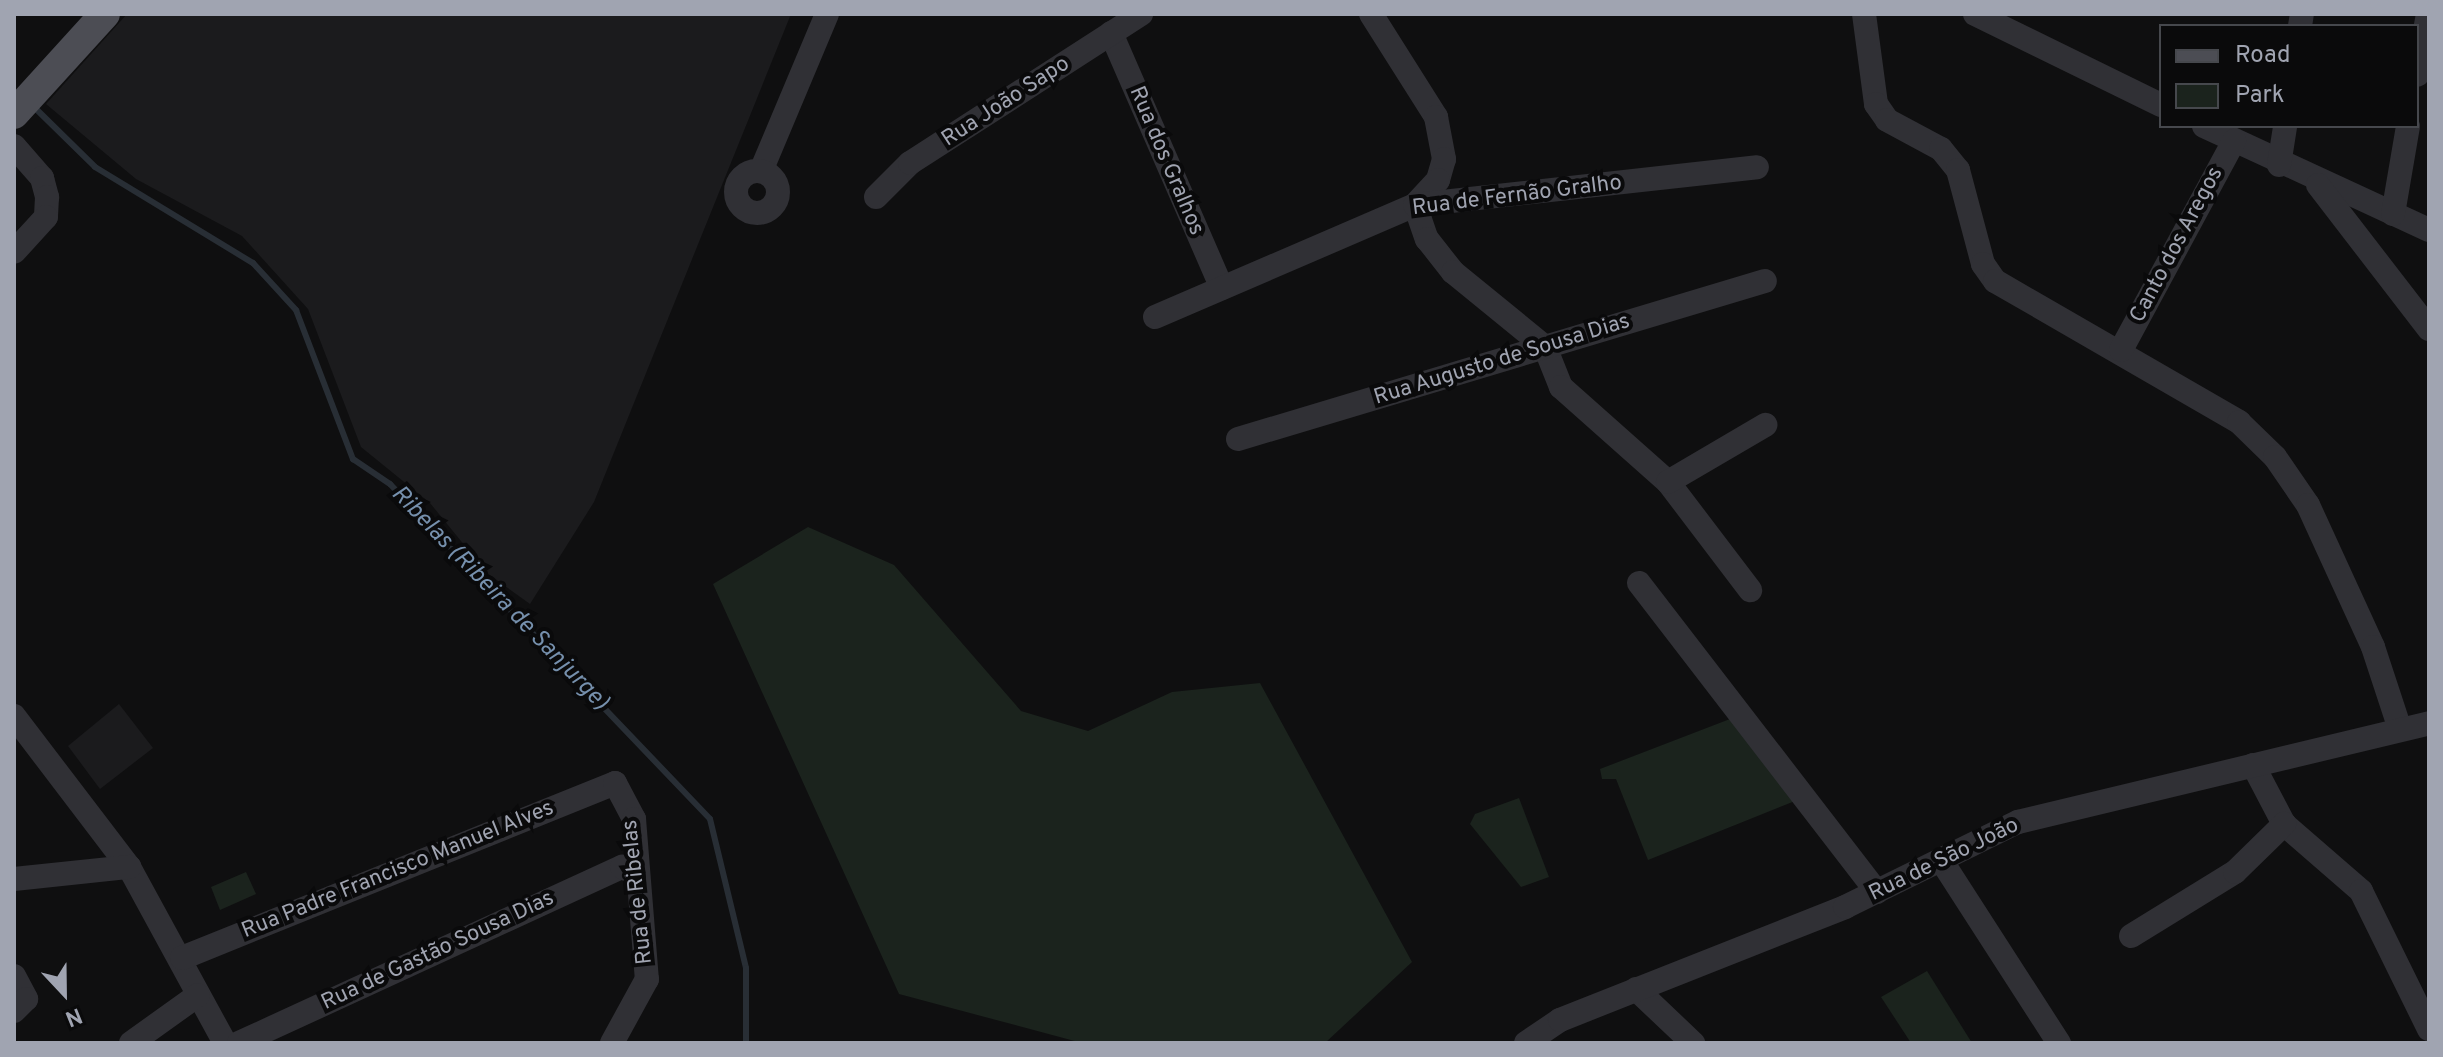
<!DOCTYPE html>
<meta charset="utf-8">
<style>
body{margin:0}
#map{position:relative;width:2443px;height:1057px;overflow:hidden;background:#0f0f10;font-family:Overpass,sans-serif}
div>[style]{position:absolute}
.built>*{inset:0;background:#1b1b1d}
.green>*{inset:0;background:#1b231d}
.stream>*{height:6px;margin:-3px;padding:0 3px;transform-origin:3px;border-radius:3px;background:#282e35}
.minor>*{height:24px;margin:-12px;padding:0 12px;transform-origin:12px;border-radius:12px;background:#303035}
.minor>.ring{margin:-12px;padding:0;box-sizing:content-box;background:none;border:24px solid #303035;border-radius:50%}
.major>*{height:30px;margin:-15px;padding:0 15px;transform-origin:15px;border-radius:15px;background:#4c4d54}
span{translate:-50% -50%;white-space:nowrap;text-align:center;line-height:1.15;-webkit-text-stroke:8px #0a0a0b;paint-order:stroke}
.street-label{font-size:22px;color:#a0a4b1}
.water-label{font-size:24px;color:#7690ad;font-style:italic}
.frame{position:absolute;inset:0;border:16px solid #a0a4b1;pointer-events:none}
.legend{position:absolute;left:2159px;top:24px;width:260px;height:104px;box-sizing:border-box;background:#0a0a0b;border:2px solid #46484d;margin:0;padding:10px 14px;list-style:none;font-size:24px;color:#a0a4b1}
.legend li{display:flex;align-items:center;gap:16px;height:40px}
.legend b{width:40px;border:2px solid #46484d}
.north{position:absolute;left:24px;top:953px;width:80px;height:80px;-webkit-text-stroke:6px #0a0a0b;paint-order:stroke;rotate:158deg;font-size:22px;font-weight:700;line-height:32px;text-align:center;color:#a0a4b1}
.north::after{content:'';display:block;margin:auto;width:28px;height:36px;background:#a0a4b1;clip-path:polygon(50% 0,100% 100%,50% 72%,0 100%)}
</style>
<div id="map">
<div class="built">
<div style="clip-path:polygon(127px 14px,791px 14px,594px 502px,530px 604px,487px 573px,430px 503px,361px 447px,308px 309px,242px 236px,136px 179px,46px 104px)"></div>
<div style="clip-path:polygon(119px 704px,153px 748px,100px 789px,68px 746px)"></div>
</div>
<div class="green">
<div style="clip-path:polygon(808px 527px,894px 565px,1021px 711px,1088px 731px,1172px 692px,1260px 683px,1412px 962px,1325px 1043px,1082px 1043px,899px 994px,713px 584px)"></div>
<div style="clip-path:polygon(1730px 719px,1795px 801px,1648px 860px,1616px 779px,1602px 779px,1600px 769px)"></div>
<div style="clip-path:polygon(1519px 798px,1549px 877px,1521px 887px,1470px 824px,1475px 814px)"></div>
<div style="clip-path:polygon(246px 872px,256px 894px,220px 910px,211px 887px)"></div>
<div style="clip-path:polygon(1927px 971px,1972px 1043px,1911px 1043px,1881px 997px)"></div>
</div>
<div class="stream">
<div style="left:33px;top:106px;width:87px;rotate:44.5deg"></div>
<div style="left:95px;top:167px;width:185px;rotate:31.3deg"></div>
<div style="left:253px;top:263px;width:64px;rotate:47.5deg"></div>
<div style="left:296px;top:310px;width:160px;rotate:69.1deg"></div>
<div style="left:353px;top:459px;width:45px;rotate:34deg"></div>
<div style="left:390px;top:484px;width:463px;rotate:46.3deg"></div>
<div style="left:710px;top:819px;width:153px;rotate:76.4deg"></div>
<div style="left:746px;top:968px;width:75px;rotate:90deg"></div>
</div>
<div class="minor">
<div style="left:1371px;top:14px;width:122px;rotate:57.7deg"></div>
<div style="left:1436px;top:117px;width:43px;rotate:79.2deg"></div>
<div style="left:1444px;top:159px;width:22px;rotate:106deg"></div>
<div style="left:1438px;top:180px;width:34px;rotate:133deg"></div>
<div style="left:1415px;top:205px;width:36px;rotate:71deg"></div>
<div style="left:1427px;top:239px;width:42px;rotate:51.8deg"></div>
<div style="left:1453px;top:272px;width:119px;rotate:39.2deg"></div>
<div style="left:1545px;top:347px;width:43px;rotate:68.2deg"></div>
<div style="left:1561px;top:387px;width:143px;rotate:41.6deg"></div>
<div style="left:1668px;top:482px;width:136px;rotate:52.8deg"></div>
<div style="left:1864px;top:14px;width:91px;rotate:82.4deg"></div>
<div style="left:1876px;top:104px;width:19px;rotate:55deg"></div>
<div style="left:1887px;top:120px;width:61px;rotate:28.2deg"></div>
<div style="left:1941px;top:149px;width:27px;rotate:51deg"></div>
<div style="left:1958px;top:170px;width:97px;rotate:75.1deg"></div>
<div style="left:1983px;top:264px;width:21px;rotate:55deg"></div>
<div style="left:1995px;top:281px;width:282px;rotate:30deg"></div>
<div style="left:2239px;top:422px;width:50px;rotate:44.2deg"></div>
<div style="left:2275px;top:457px;width:58px;rotate:55.5deg"></div>
<div style="left:2308px;top:505px;width:156px;rotate:65.4deg"></div>
<div style="left:2373px;top:647px;width:86px;rotate:71.8deg"></div>
<div style="left:1975px;top:14px;width:207px;rotate:26.1deg"></div>
<div style="left:2300px;top:26px;width:12px;rotate:-81deg"></div>
<div style="left:1111px;top:33px;width:278px;rotate:66.5deg"></div>
<div style="left:2417px;top:75px;width:62px;rotate:-79.8deg"></div>
<div style="left:2204px;top:126px;width:248px;rotate:24.8deg"></div>
<div style="left:14px;top:146px;width:43px;rotate:48.8deg"></div>
<div style="left:42px;top:178px;width:20px;rotate:75deg"></div>
<div style="left:47px;top:197px;width:20px;rotate:93deg"></div>
<div style="left:46px;top:217px;width:47px;rotate:132.4deg"></div>
<div style="left:2279px;top:165px;width:39px;rotate:-81deg"></div>
<div style="left:761px;top:171px;width:170px;rotate:-67.2deg"></div>
<div class="ring" style="left:736px;top:171px;width:18px;height:18px"></div>
<div style="left:2318px;top:185px;width:182px;rotate:52.4deg"></div>
<div style="left:876px;top:197px;width:48px;rotate:-45deg"></div>
<div style="left:910px;top:163px;width:275px;rotate:-32.8deg"></div>
<div style="left:2393px;top:214px;width:89px;rotate:-80.3deg"></div>
<div style="left:1155px;top:317px;width:283px;rotate:-23.3deg"></div>
<div style="left:1415px;top:205px;width:344px;rotate:-6.3deg"></div>
<div style="left:2121px;top:350px;width:238px;rotate:-61.6deg"></div>
<div style="left:1238px;top:439px;width:550px;rotate:-16.69deg"></div>
<div style="left:1668px;top:482px;width:113px;rotate:-30.4deg"></div>
<div style="left:1639px;top:583px;width:390px;rotate:52.4deg"></div>
<div style="left:14px;top:716px;width:190px;rotate:52.7deg"></div>
<div style="left:129px;top:867px;width:200px;rotate:61.4deg"></div>
<div style="left:2253px;top:765px;width:67px;rotate:62.3deg"></div>
<div style="left:2284px;top:824px;width:102px;rotate:41deg"></div>
<div style="left:2361px;top:891px;width:154px;rotate:63.8deg"></div>
<div style="left:1941px;top:860px;width:218px;rotate:57.2deg"></div>
<div style="left:14px;top:879px;width:116px;rotate:-6deg"></div>
<div style="left:2131px;top:936px;width:122px;rotate:-31.6deg"></div>
<div style="left:2235px;top:872px;width:69px;rotate:-44.4deg"></div>
<div style="left:182px;top:958px;width:467px;rotate:-22deg"></div>
<div style="left:615px;top:783px;width:41px;rotate:62.2deg"></div>
<div style="left:634px;top:819px;width:161px;rotate:85.4deg"></div>
<div style="left:647px;top:979px;width:73px;rotate:118.7deg"></div>
<div style="left:14px;top:976px;width:26px;rotate:62deg"></div>
<div style="left:26px;top:999px;width:17px;rotate:135deg"></div>
<div style="left:1636px;top:989px;width:79px;rotate:43.5deg"></div>
<div style="left:131px;top:1043px;width:82px;rotate:-35.6deg"></div>
<div style="left:239px;top:1043px;width:422px;rotate:-24.7deg"></div>
<div style="left:622px;top:867px;width:17px;rotate:24deg"></div>
<div style="left:1526px;top:1043px;width:41px;rotate:-34.1deg"></div>
<div style="left:1560px;top:1020px;width:307px;rotate:-21.6deg"></div>
<div style="left:1845px;top:907px;width:193px;rotate:-26.2deg"></div>
<div style="left:2018px;top:822px;width:423px;rotate:-13.5deg"></div>
</div>
<div class="major">
<div style="left:14px;top:114px;width:135px;rotate:-47.7deg"></div>
</div>
<div class="street-label">
<span style="left:1006px;top:102px;rotate:-33deg">Rua João Sapo</span>
<span style="left:1166px;top:161px;rotate:67deg">Rua dos Gralhos</span>
<span style="left:1517px;top:196px;rotate:-7deg">Rua de Fernão Gralho</span>
<span style="left:2177px;top:245px;rotate:-62deg">Canto dos Aregos</span>
<span style="left:1502px;top:360px;rotate:-17deg">Rua Augusto de Sousa Dias</span>
<span style="left:1944px;top:860px;rotate:-26deg">Rua de São João</span>
<span style="left:398px;top:870px;rotate:-22deg">Rua Padre Francisco Manuel Alves</span>
<span style="left:638px;top:892px;rotate:-96deg">Rua de Ribelas</span>
<span style="left:438px;top:951px;rotate:-25deg">Rua de Gastão Sousa Dias</span>
</div>
<div class="water-label">
<span style="left:499px;top:599px;rotate:46deg">Ribelas (Ribeira de Sanjurge)</span>
</div>
<div class="frame"></div>
<ul class="legend">
<li><b style="height:10px;background:#4c4d54"></b>Road</li>
<li><b style="height:22px;background:#1b231d"></b>Park</li>
</ul>
<div class="north">N</div>
</div>
